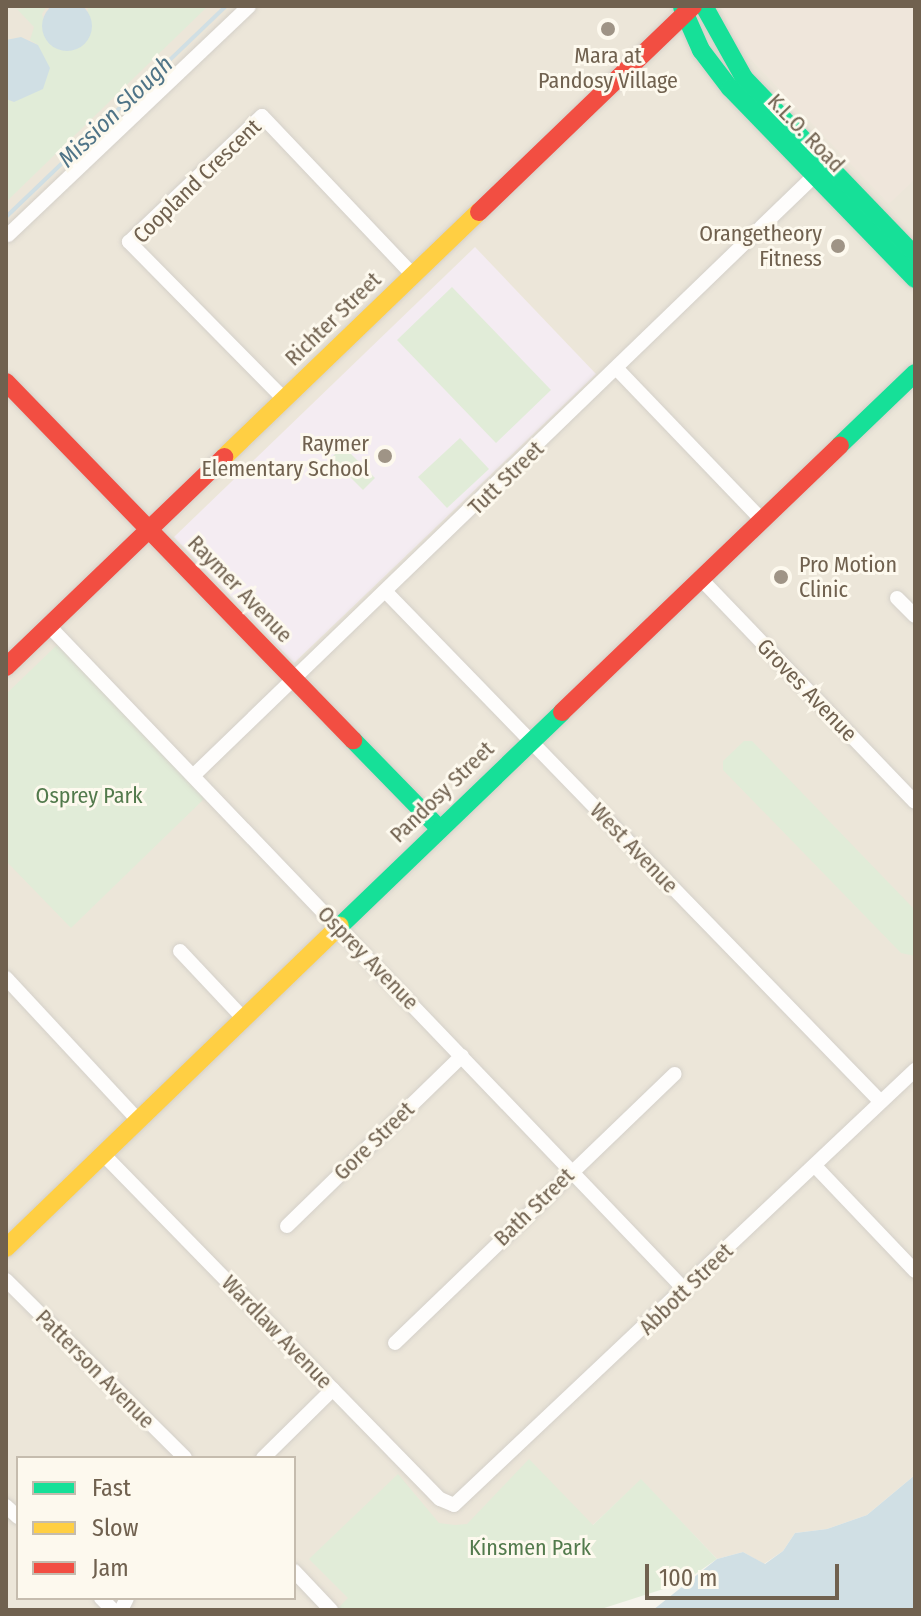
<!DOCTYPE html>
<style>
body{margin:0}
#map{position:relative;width:921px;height:1616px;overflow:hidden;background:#f6f4ec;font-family:"Fira Sans Condensed",sans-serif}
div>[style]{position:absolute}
.residential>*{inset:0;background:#ece6d9}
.commercial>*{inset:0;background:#efe6db}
.education>*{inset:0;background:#f4ecf2}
.green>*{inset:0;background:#e1ecd8}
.water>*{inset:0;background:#d0dfe4}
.round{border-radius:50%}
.stream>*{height:4px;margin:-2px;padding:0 2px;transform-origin:2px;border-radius:2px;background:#d0dfe4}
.roads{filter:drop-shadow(0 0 2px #d4d0c9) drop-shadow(0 0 2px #d4d0c9)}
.street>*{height:14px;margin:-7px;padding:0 7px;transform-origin:7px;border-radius:7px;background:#fefdfc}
.fast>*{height:18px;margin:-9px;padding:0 9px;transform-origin:9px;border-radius:9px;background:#16e098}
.slow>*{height:18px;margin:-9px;padding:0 9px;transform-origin:9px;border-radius:9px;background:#ffcf43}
.jam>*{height:18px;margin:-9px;padding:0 9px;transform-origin:9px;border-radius:9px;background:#f24e42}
.dots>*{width:22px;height:22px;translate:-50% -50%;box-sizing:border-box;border:4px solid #fdf9ee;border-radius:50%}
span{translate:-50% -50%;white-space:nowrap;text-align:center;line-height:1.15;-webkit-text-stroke:6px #fdf9ee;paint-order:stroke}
.poi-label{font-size:22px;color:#70614f}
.right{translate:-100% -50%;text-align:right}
.left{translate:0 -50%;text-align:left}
.street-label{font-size:22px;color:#70614f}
.park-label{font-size:22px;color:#527a4c}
.water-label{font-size:24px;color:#4f7487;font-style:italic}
.frame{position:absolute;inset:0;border:8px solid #70614f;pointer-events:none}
.legend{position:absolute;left:16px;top:1456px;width:280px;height:144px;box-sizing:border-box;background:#fdf9ee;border:2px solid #c5bcae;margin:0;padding:10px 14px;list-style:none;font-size:24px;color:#70614f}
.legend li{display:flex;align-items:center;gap:16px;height:40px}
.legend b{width:40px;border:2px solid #c5bcae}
.scale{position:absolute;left:645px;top:1564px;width:194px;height:36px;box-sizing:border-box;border:4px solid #70614f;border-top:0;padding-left:10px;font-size:24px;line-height:28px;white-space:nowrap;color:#70614f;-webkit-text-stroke:6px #fdf9ee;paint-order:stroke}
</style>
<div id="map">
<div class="residential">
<div style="clip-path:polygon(evenodd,6px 6px,915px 6px,915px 1475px,867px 1515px,827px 1529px,795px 1533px,783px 1551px,764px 1564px,743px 1552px,717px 1559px,641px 1480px,593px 1525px,453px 1538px,336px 1610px,6px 1610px,6px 6px,18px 1458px,294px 1458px,294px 1598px,18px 1598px,18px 1458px)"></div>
</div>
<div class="commercial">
<div style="clip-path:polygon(721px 6px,915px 6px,915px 179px,889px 204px,736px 44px)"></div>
</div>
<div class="education">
<div style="clip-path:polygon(475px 247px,596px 374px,294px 663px,174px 537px)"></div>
</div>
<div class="green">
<div style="clip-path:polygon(47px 6px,42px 14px,52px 45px,69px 49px,85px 43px,88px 6px,208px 6px,6px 202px,6px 99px,14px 102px,38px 45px,30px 40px,34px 27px,17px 9px)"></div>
<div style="clip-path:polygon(452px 287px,551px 390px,496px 443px,397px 340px)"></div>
<div style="clip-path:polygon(460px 438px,489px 469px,447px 508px,418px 477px)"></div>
<div style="clip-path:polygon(343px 446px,375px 478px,363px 490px,331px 458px)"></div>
<div style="clip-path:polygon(57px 645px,205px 798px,71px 928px,6px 861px,6px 694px)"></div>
<div style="clip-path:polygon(744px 741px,752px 741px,915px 910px,915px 956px,901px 953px,723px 770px,723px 761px)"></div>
<div style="clip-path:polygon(529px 1459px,593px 1525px,641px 1479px,717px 1559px,682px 1583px,598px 1610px,336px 1610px,348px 1598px,309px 1559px,398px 1474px,439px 1523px,455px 1525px,467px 1524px)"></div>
</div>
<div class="water">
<div class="round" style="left:42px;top:1px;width:50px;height:50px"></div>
<div style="clip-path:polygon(21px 37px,38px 45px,50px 68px,43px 89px,14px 102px,6px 99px,6px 40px)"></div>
<div style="clip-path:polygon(915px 1475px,915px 1610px,653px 1610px,717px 1559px,743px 1552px,765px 1564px,783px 1551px,795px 1533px,827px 1529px,867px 1515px)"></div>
</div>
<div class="stream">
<div style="left:6px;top:217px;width:305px;rotate:-43.8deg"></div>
</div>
<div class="roads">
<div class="street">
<div style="left:8px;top:235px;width:332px;rotate:-43.5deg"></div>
<div style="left:617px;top:369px;width:208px;rotate:46.2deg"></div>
<div style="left:284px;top:399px;width:221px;rotate:-134.6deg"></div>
<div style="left:129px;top:242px;width:183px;rotate:-43.5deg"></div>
<div style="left:262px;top:116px;width:219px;rotate:46.5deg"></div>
<div style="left:700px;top:578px;width:310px;rotate:46.2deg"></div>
<div style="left:387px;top:593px;width:709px;rotate:45.86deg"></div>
<div style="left:897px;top:598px;width:25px;rotate:45deg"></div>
<div style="left:50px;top:627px;width:918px;rotate:46.24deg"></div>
<div style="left:194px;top:775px;width:862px;rotate:-44.01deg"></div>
<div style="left:180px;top:951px;width:92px;rotate:46.8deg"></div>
<div style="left:6px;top:978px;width:194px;rotate:47.1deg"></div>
<div style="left:103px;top:1154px;width:482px;rotate:45.7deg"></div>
<div style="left:440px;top:1499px;width:15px;rotate:23deg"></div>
<div style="left:454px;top:1505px;width:634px;rotate:-43.34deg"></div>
<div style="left:815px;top:1166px;width:145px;rotate:46.4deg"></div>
<div style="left:287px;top:1226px;width:244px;rotate:-44.2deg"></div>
<div style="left:6px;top:1280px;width:252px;rotate:44.8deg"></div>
<div style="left:395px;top:1343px;width:388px;rotate:-43.9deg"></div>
<div style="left:263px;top:1458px;width:98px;rotate:-44.6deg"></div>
<div style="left:6px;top:1506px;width:16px;rotate:43deg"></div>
<div style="left:294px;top:1571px;width:54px;rotate:46.5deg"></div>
<div style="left:101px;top:1598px;width:17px;rotate:45deg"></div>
<div style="left:121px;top:1610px;width:13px;rotate:-63deg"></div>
</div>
<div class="fast">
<div style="left:704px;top:6px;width:82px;rotate:60.9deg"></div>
<div style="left:744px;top:78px;width:247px;rotate:46.1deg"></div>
<div style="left:682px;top:7px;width:47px;rotate:66.2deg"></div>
<div style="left:701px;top:50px;width:48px;rotate:52.7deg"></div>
<div style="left:730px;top:88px;width:266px;rotate:45.9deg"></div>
<div style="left:840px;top:445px;width:104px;rotate:-43.8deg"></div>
<div style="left:353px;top:740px;width:124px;rotate:45.7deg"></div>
<div style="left:340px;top:926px;width:308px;rotate:-43.9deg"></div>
</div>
<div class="slow">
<div style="left:224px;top:457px;width:354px;rotate:-43.9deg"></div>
<div style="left:6px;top:1248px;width:464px;rotate:-44deg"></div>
</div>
<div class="jam">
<div style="left:479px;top:212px;width:297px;rotate:-43.9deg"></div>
<div style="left:6px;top:382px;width:499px;rotate:45.9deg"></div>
<div style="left:6px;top:667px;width:303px;rotate:-43.9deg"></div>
<div style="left:562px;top:712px;width:385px;rotate:-43.8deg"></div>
</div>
</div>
<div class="dots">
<div style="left:608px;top:29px;background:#9f9486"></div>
<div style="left:838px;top:246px;background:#9f9486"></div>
<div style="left:385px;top:456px;background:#9f9486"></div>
<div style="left:781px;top:577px;background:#9f9486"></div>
</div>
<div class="poi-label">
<span style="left:608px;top:68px">Mara at<br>Pandosy Village</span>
<span class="right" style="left:822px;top:246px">Orangetheory<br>Fitness</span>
<span class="right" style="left:369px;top:456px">Raymer<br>Elementary School</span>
<span class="left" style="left:799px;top:577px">Pro Motion<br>Clinic</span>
</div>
<div class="street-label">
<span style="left:806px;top:133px;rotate:46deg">K.L.O. Road</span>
<span style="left:197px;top:181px;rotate:-44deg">Coopland Crescent</span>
<span style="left:333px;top:319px;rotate:-44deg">Richter Street</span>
<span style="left:506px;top:478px;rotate:-44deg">Tutt Street</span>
<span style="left:240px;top:589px;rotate:46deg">Raymer Avenue</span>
<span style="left:807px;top:690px;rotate:46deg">Groves Avenue</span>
<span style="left:442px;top:792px;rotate:-44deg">Pandosy Street</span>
<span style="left:634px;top:848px;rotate:46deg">West Avenue</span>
<span style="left:368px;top:958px;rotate:46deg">Osprey Avenue</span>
<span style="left:374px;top:1141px;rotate:-44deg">Gore Street</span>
<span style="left:534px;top:1207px;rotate:-44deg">Bath Street</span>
<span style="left:686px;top:1289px;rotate:-44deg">Abbott Street</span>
<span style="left:277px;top:1332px;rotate:46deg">Wardlaw Avenue</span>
<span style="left:95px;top:1369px;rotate:45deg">Patterson Avenue</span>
</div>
<div class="park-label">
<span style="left:89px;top:796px">Osprey Park</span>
<span style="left:530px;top:1548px">Kinsmen Park</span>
</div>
<div class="water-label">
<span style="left:116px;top:112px;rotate:-44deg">Mission Slough</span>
</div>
<div class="frame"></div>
<ul class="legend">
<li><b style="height:10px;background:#16e098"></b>Fast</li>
<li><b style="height:10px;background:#ffcf43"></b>Slow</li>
<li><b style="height:10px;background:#f24e42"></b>Jam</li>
</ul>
<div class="scale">100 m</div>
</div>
